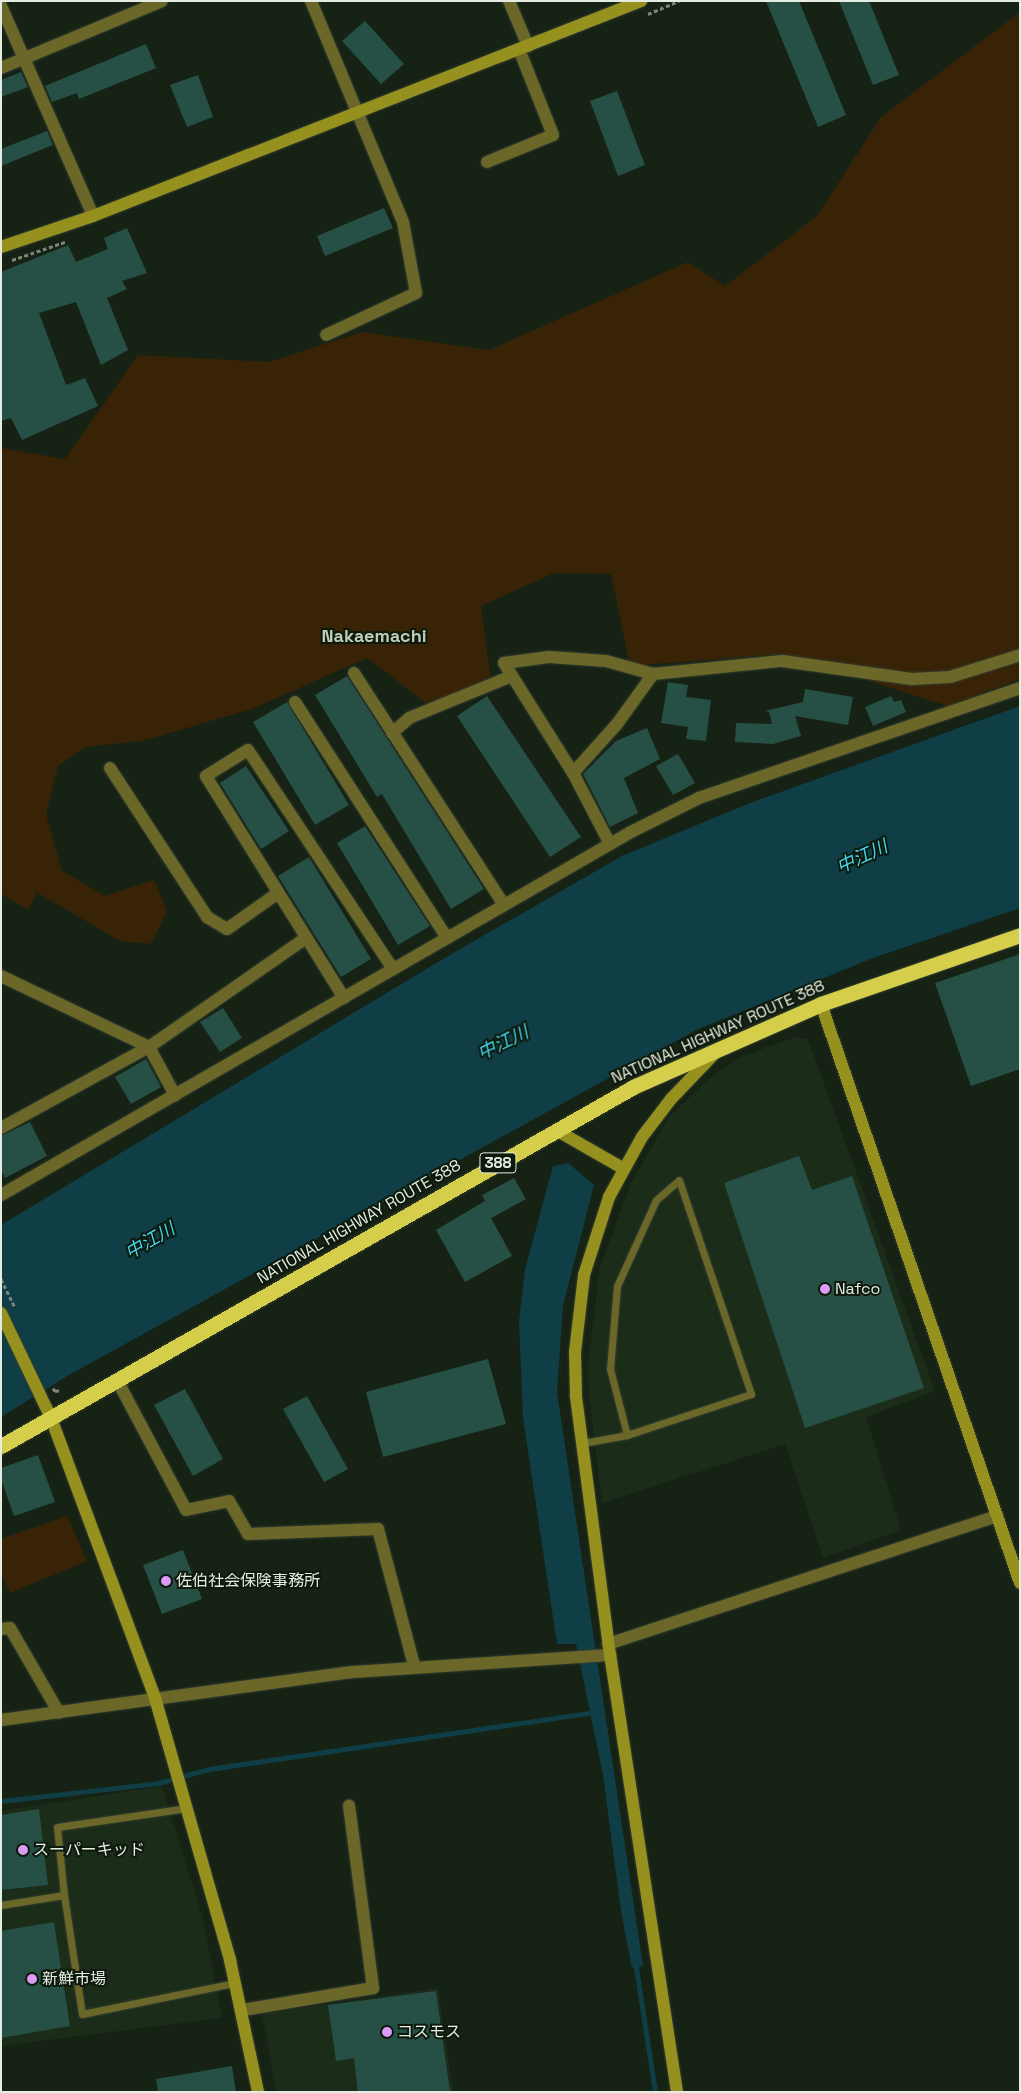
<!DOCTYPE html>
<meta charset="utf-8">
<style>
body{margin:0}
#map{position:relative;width:1021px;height:2093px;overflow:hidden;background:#162214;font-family:"Space Grotesk","Noto Sans JP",sans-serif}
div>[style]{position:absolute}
.built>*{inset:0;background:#1b2c19}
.green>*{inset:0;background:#382307}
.water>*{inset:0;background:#0f3e46}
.stream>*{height:5px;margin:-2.5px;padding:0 2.5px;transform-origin:2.5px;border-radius:2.5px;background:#0f3e46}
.building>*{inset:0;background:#265046}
.path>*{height:3px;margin-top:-1.5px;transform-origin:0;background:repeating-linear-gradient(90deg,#7c867a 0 4px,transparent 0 6.5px)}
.roads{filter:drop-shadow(0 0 1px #333e31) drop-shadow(0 0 1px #333e31)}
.lane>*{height:7px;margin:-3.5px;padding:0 3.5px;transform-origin:3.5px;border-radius:3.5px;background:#6a6729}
.street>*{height:12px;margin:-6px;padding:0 6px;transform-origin:6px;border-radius:6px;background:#6a6729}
.secondary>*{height:12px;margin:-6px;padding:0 6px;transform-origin:6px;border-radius:6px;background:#96911f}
.highway>*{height:15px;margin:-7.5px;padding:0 7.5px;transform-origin:7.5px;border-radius:7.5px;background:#d4ce4a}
.dots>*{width:14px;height:14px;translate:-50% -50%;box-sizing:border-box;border:2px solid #0d190b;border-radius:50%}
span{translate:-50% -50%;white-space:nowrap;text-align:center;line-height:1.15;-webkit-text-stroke:4px #0d190b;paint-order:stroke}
.shield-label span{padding:1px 4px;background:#0d190b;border:1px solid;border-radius:4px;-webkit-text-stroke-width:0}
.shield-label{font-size:15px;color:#e5ede3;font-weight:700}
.street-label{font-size:16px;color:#e5ede3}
.poi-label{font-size:16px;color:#e5ede3}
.left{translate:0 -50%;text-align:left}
.neighbourhood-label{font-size:18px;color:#bdcdba;font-weight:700}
.water-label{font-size:18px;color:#43d8f1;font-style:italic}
.frame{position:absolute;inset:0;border:2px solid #e5ede3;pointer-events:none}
</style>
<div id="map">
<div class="built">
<div style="clip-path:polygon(796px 1037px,808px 1039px,935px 1391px,866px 1417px,901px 1530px,823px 1558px,785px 1444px,602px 1503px,587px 1376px,599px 1270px,631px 1183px,669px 1117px,709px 1079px,738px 1058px)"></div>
<div style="clip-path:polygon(162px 1786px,203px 1919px,222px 2018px,1px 2046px,1px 1811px)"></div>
<div style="clip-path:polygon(438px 1988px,453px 2092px,276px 2092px,262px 2014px)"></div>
</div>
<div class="green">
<div style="clip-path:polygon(1020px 12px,1020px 679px,948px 706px,784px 654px,630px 666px,611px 574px,554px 573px,481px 606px,491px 680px,430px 706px,367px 658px,252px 709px,142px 741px,85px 747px,58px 766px,46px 814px,62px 871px,105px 896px,154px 880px,167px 911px,151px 944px,120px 941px,36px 892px,29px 910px,1px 894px,1px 448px,65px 459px,138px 355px,269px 362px,362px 332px,489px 350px,688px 262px,725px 286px,817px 216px,881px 117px)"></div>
<div style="clip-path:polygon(67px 1516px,87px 1561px,10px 1593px,1px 1573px,1px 1539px)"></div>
</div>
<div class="water">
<div style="clip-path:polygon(1020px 706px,1020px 908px,873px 958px,696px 1030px,69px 1375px,1px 1417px,1px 1225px,448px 956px,622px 856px,750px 803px)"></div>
<div style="clip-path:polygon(568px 1163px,594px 1185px,563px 1306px,557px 1392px,643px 1966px,632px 1968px,621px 1911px,603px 1775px,576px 1644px,557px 1644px,523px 1418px,519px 1322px,525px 1269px,553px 1166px)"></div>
</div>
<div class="stream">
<div style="left:1px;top:1801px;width:158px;rotate:-6.5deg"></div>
<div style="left:158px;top:1783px;width:53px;rotate:-15.4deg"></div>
<div style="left:209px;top:1769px;width:391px;rotate:-8.4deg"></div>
<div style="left:635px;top:1961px;width:133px;rotate:81.3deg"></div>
</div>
<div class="building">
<div style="clip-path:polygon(766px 1px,799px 1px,846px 115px,818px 127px)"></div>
<div style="clip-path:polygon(839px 1px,869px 1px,899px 75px,873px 85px)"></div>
<div style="clip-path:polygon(365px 21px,404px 64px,381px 84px,342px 41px)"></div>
<div style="clip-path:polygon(146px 44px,156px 68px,79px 99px,77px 93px,52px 102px,45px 86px)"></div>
<div style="clip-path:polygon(21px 72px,28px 87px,1px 97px,1px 80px)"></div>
<div style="clip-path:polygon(198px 75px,213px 117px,187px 127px,170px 85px)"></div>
<div style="clip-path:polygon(617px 91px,645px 165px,618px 176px,590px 101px)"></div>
<div style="clip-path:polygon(47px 131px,53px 145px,1px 166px,1px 149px)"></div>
<div style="clip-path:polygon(384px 208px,393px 228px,325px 256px,317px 236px)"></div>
<div style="clip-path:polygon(127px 228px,147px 273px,122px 281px,127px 289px,107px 298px,128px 350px,101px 365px,76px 302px,39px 313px,66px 385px,85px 378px,98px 406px,22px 440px,11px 418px,1px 421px,1px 272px,68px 245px,76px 262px,108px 249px,104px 238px)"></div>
<div style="clip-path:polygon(347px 676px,484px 889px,451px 909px,382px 794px,377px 797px,315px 695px)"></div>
<div style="clip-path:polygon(668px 682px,688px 685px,686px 697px,711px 700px,706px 741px,686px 739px,688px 727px,661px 723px)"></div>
<div style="clip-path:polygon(805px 689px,853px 697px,848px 725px,795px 716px,801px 736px,773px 744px,735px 742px,736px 723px,772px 724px,769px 712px,765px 711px,803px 702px)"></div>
<div style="clip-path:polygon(487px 696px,581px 837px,550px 857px,457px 716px)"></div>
<div style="clip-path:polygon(891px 696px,894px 702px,901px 700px,906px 712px,873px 726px,865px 707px)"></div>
<div style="clip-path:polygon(287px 702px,349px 805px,315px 825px,253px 722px)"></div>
<div style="clip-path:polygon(647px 728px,660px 759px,624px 778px,638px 813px,610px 827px,583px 774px,616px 741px)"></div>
<div style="clip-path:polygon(678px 754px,695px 783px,673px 795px,656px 766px)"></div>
<div style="clip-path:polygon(246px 766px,289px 831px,261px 849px,220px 783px)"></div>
<div style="clip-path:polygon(365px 826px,430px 926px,398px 945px,337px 843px)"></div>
<div style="clip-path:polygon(309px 857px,371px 959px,341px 977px,278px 876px)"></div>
<div style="clip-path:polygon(1020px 954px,1020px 1069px,971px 1086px,935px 983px)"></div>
<div style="clip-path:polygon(223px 1008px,242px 1038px,220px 1052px,200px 1022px)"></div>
<div style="clip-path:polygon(146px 1059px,161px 1087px,131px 1104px,115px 1077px)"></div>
<div style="clip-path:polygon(30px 1122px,47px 1156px,5px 1178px,1px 1170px,1px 1136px)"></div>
<div style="clip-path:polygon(799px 1156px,812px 1190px,852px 1176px,924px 1388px,805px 1428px,724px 1183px)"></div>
<div style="clip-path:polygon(514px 1178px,526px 1199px,491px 1218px,512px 1256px,465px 1282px,436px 1230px,485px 1201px,482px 1195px)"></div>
<div style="clip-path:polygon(488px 1359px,506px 1424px,383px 1457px,366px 1392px)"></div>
<div style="clip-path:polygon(185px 1389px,223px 1459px,193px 1476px,154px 1405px)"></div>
<div style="clip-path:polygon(307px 1396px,348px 1469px,324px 1482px,283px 1409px)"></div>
<div style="clip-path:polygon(38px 1455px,55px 1502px,14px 1516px,1px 1479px,1px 1468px)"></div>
<div style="clip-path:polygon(183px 1550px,202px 1599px,162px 1614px,143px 1565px)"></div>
<div style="clip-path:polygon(39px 1809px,48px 1885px,1px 1890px,1px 1815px)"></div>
<div style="clip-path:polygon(54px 1922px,70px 2026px,1px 2038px,1px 1931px)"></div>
<div style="clip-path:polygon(436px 1991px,450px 2092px,358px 2092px,354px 2058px,336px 2061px,328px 2005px)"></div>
<div style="clip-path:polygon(232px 2066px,236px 2092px,158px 2092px,156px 2079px)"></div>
</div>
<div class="path">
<div style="left:648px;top:14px;width:34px;rotate:-23deg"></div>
<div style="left:12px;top:260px;width:56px;rotate:-18.8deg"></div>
<div style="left:1px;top:1279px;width:30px;rotate:64deg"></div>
<div style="left:53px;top:1388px;width:4px;rotate:56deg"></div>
<div style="left:55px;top:1391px;width:6px;rotate:-9deg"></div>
</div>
<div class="roads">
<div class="lane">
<div style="left:583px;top:1443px;width:45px;rotate:-10.3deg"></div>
<div style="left:627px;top:1435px;width:68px;rotate:-104.4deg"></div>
<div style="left:610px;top:1369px;width:83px;rotate:-85.2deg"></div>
<div style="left:617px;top:1286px;width:94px;rotate:-65.6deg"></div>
<div style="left:656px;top:1200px;width:30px;rotate:-41deg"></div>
<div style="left:679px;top:1180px;width:226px;rotate:71.4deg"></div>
<div style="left:751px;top:1394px;width:131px;rotate:161.7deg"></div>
<div style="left:64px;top:1895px;width:120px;rotate:81.4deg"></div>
<div style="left:82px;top:2014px;width:156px;rotate:-11.5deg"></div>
<div style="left:1px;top:1905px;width:64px;rotate:-9deg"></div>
<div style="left:64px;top:1895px;width:68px;rotate:-95.9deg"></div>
<div style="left:57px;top:1827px;width:132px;rotate:-8.3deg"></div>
</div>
<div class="street">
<div style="left:311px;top:1px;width:239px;rotate:67.4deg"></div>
<div style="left:403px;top:222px;width:72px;rotate:79.6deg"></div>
<div style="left:416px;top:293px;width:99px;rotate:155deg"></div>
<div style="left:509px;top:1px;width:49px;rotate:67.1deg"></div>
<div style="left:1px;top:6px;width:229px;rotate:66.3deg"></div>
<div style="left:1px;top:68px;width:174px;rotate:-22.6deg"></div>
<div style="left:487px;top:162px;width:71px;rotate:-22.2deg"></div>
<div style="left:553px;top:135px;width:92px;rotate:-111.6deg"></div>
<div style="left:354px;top:673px;width:276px;rotate:57.1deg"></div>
<div style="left:295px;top:702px;width:281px;rotate:57.2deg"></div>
<div style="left:392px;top:733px;width:23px;rotate:-41deg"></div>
<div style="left:409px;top:718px;width:111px;rotate:-22.2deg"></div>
<div style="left:110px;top:768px;width:178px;rotate:56.9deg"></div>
<div style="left:207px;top:917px;width:23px;rotate:31deg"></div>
<div style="left:227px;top:929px;width:62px;rotate:-35.2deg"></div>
<div style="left:573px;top:773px;width:66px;rotate:-48.1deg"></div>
<div style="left:617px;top:724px;width:62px;rotate:-54.2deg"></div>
<div style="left:610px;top:844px;width:80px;rotate:-117.5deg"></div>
<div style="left:573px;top:773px;width:130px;rotate:-122.1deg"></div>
<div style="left:504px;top:663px;width:45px;rotate:-7.6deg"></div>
<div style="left:549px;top:657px;width:57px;rotate:4deg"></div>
<div style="left:606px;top:661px;width:49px;rotate:15.5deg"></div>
<div style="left:653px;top:674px;width:130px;rotate:-5.8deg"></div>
<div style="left:782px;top:661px;width:131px;rotate:7.9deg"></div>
<div style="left:912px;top:679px;width:38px;rotate:-3deg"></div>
<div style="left:950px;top:677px;width:73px;rotate:-17.4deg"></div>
<div style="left:1px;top:976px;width:164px;rotate:25.6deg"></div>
<div style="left:149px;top:1047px;width:55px;rotate:61.6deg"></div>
<div style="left:344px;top:998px;width:261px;rotate:-121.9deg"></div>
<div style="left:206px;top:776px;width:49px;rotate:-31.8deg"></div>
<div style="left:248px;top:750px;width:263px;rotate:56.5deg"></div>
<div style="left:1px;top:1128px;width:169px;rotate:-28.7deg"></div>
<div style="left:149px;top:1047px;width:191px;rotate:-34.8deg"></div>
<div style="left:1px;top:1195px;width:727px;rotate:-29.95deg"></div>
<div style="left:631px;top:832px;width:76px;rotate:-26.6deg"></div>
<div style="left:699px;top:798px;width:339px;rotate:-18.9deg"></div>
<div style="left:117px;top:1380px;width:147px;rotate:62deg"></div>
<div style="left:186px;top:1510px;width:44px;rotate:-11.8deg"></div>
<div style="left:229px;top:1501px;width:38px;rotate:60deg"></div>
<div style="left:248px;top:1534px;width:130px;rotate:-2.2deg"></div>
<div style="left:378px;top:1529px;width:141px;rotate:75.2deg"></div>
<div style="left:1px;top:1629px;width:9px;rotate:-6deg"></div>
<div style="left:10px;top:1628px;width:98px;rotate:60deg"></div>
<div style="left:608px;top:1644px;width:410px;rotate:-18.2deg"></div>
<div style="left:1px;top:1720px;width:354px;rotate:-7.8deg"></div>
<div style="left:352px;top:1672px;width:259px;rotate:-3.8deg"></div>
<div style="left:243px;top:2010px;width:132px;rotate:-9.6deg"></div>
<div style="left:373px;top:1988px;width:184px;rotate:-97.5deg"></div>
</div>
<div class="secondary">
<div style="left:1px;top:247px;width:97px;rotate:-18.6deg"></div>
<div style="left:93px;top:216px;width:589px;rotate:-21.42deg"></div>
<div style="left:821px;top:1004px;width:612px;rotate:71.03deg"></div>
<div style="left:556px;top:1130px;width:78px;rotate:29.8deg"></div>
<div style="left:1px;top:1313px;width:116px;rotate:64.5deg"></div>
<div style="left:51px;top:1418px;width:299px;rotate:69.6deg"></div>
<div style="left:155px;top:1698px;width:273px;rotate:74deg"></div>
<div style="left:230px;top:1960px;width:135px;rotate:78deg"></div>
<div style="left:677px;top:2092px;width:442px;rotate:-98.7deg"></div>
<div style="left:610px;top:1655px;width:262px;rotate:-97.5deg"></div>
<div style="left:576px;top:1395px;width:43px;rotate:-91.3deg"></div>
<div style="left:575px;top:1352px;width:78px;rotate:-83.3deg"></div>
<div style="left:584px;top:1275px;width:82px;rotate:-72.2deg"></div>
<div style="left:609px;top:1197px;width:68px;rotate:-61.2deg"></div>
<div style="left:642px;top:1137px;width:48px;rotate:-52.7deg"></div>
<div style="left:671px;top:1099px;width:66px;rotate:-46.2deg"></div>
</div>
<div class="highway">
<div style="left:1px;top:1446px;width:729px;rotate:-29.59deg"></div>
<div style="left:635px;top:1086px;width:203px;rotate:-23.8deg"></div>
<div style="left:821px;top:1004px;width:211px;rotate:-19.1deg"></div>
</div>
</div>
<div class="dots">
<div style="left:825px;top:1289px;background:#da9af6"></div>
<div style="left:166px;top:1581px;background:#da9af6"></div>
<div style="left:23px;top:1850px;background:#da9af6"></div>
<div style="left:32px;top:1979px;background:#da9af6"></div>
<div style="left:387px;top:2032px;background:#da9af6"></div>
</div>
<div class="shield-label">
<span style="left:498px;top:1163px">388</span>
</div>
<div class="street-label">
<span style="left:718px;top:1032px;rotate:-24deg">NATIONAL HIGHWAY ROUTE 388</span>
<span style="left:359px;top:1222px;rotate:-30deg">NATIONAL HIGHWAY ROUTE 388</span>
</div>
<div class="poi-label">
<span class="left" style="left:835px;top:1289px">Nafco</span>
<span class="left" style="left:176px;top:1581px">佐伯社会保険事務所</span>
<span class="left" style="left:33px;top:1850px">スーパーキッド</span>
<span class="left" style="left:42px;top:1979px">新鮮市場</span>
<span class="left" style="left:397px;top:2032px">コスモス</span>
</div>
<div class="neighbourhood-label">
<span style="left:374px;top:636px">Nakaemachi</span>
</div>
<div class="water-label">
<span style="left:862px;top:857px;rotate:-25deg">中江川</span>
<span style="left:503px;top:1043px;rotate:-26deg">中江川</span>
<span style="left:150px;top:1241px;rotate:-30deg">中江川</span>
</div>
<div class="frame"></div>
</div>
